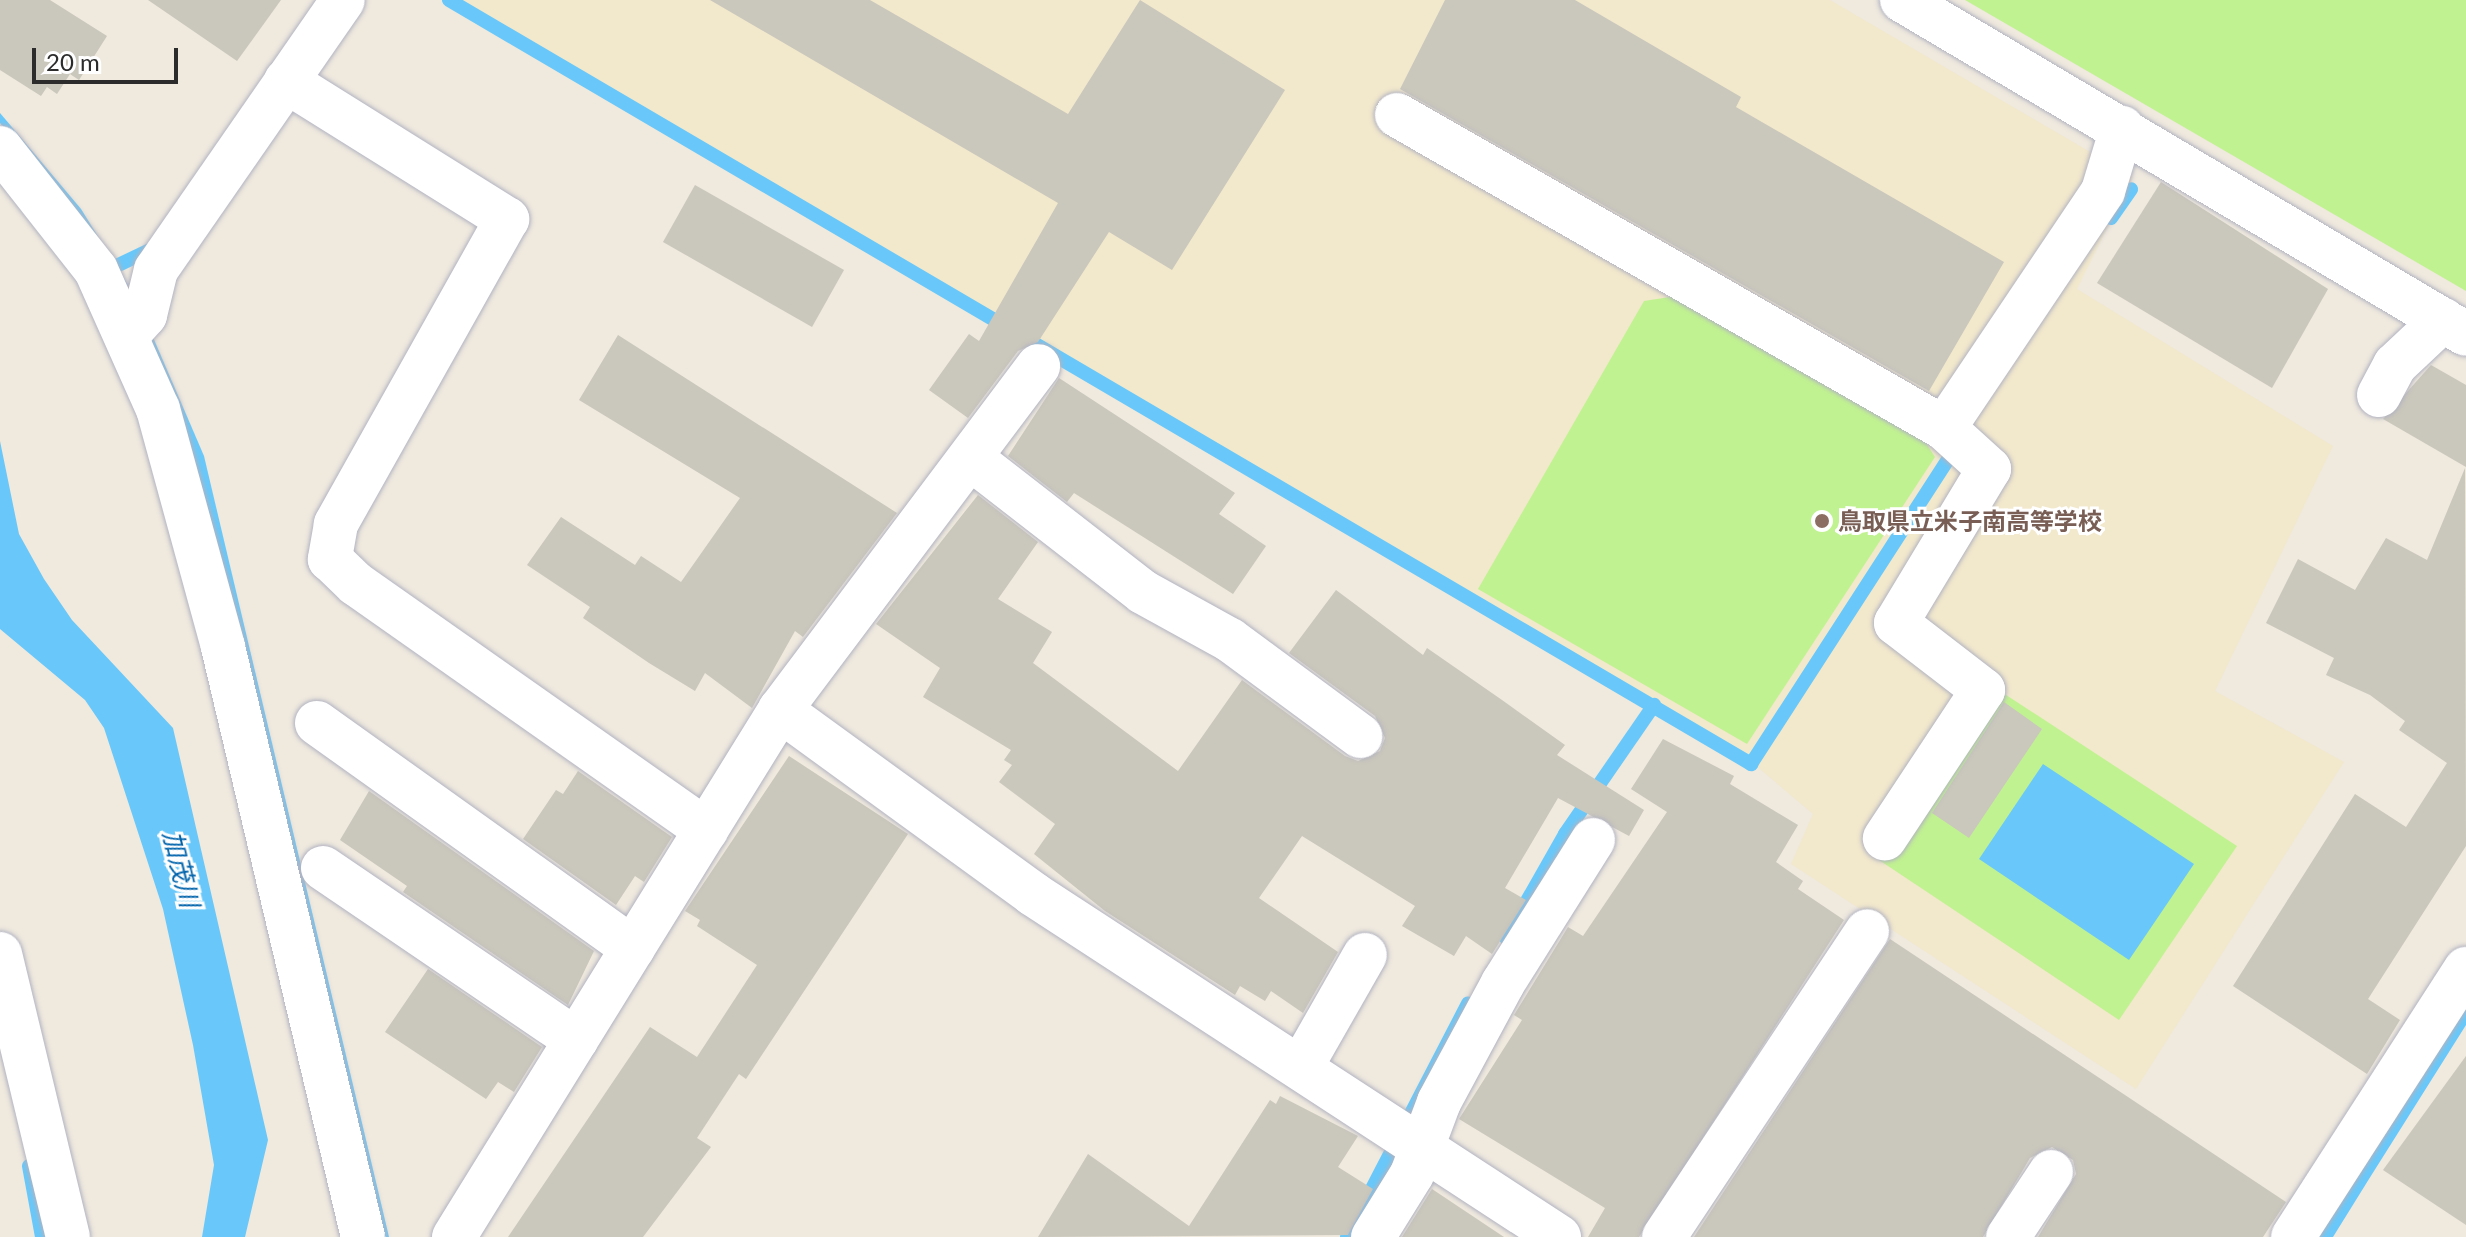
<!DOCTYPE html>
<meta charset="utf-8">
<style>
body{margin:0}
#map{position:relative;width:2466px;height:1237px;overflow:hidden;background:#efe9de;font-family:Lato,"Noto Sans JP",sans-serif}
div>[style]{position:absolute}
.education>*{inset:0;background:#f2e8cc}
.pitch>*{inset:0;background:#c1f291}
.water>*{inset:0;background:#69c8f9}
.stream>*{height:14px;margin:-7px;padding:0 7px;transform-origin:7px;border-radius:7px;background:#69c8f9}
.building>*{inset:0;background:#cac7bc}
.roads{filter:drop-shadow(0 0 2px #b2b3c1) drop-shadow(0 0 2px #b2b3c1)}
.minor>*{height:44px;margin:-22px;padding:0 22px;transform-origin:22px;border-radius:22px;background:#fff}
.dots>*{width:22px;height:22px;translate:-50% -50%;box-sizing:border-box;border:4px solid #fff;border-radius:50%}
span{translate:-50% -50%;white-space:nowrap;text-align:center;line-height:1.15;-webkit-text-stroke:6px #fff;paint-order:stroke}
.education-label{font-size:24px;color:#785e54;font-weight:700}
.left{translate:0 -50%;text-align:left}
.water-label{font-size:26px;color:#0264ab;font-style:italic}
.scale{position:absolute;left:32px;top:48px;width:146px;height:36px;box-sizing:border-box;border:4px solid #2c2c2c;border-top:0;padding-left:10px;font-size:24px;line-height:28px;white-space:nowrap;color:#2c2c2c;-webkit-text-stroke:6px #fff;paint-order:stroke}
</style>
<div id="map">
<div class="education">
<div style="clip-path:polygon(460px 0,1830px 0,2133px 177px,2077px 289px,2333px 446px,2215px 691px,2344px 762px,2136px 1089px,1791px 864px,1813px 814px,1748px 759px)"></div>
</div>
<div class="pitch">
<div style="clip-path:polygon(1965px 0,2466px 0,2466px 291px)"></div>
<div style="clip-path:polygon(1676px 296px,1922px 437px,1935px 457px,1747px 744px,1478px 589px,1644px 301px)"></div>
<div style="clip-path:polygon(1994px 687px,2237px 846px,2119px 1020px,1879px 860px)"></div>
</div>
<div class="water">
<div style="clip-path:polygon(0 113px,81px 209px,128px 285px,118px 289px,0 123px)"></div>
<div style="clip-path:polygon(152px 335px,204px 456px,389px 1237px,374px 1237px,141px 349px)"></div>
<div style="clip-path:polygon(0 441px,19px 534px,44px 579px,72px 620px,173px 728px,268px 1140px,245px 1237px,202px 1237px,214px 1165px,193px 1045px,163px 909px,104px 728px,85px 700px,0 629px)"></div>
<div style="clip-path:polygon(2043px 764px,2194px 864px,2129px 960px,1979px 859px)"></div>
<div style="clip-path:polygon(2466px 998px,2466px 1025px,2369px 1179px,2333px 1237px,2316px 1237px)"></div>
</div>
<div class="stream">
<div style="left:449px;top:0;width:1510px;rotate:30.4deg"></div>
<div style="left:1751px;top:764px;width:378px;rotate:-57.1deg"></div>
<div style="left:2111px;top:218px;width:35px;rotate:-55deg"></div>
<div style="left:110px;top:269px;width:47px;rotate:-25.5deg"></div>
<div style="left:1506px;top:938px;width:120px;rotate:-60.4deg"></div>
<div style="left:1565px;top:834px;width:157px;rotate:-55.4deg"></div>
<div style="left:29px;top:1166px;width:72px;rotate:79.6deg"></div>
<div style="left:1347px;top:1237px;width:263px;rotate:-62.6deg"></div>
</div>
<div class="building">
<div style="clip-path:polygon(0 0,50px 0,107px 36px,79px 80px,70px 74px,57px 94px,47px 87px,41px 96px,0 70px)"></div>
<div style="clip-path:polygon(148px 0,281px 0,237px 61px)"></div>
<div style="clip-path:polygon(710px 0,870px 0,1068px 114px,1140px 0,1285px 90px,1172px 270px,1109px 232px,1038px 342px,1018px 351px,968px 418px,929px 390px,969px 334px,979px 341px,1058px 203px)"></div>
<div style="clip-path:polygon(1445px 0,1575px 0,1741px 97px,1736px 107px,2004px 262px,1929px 391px,1400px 89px)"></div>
<div style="clip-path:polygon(2161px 182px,2328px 289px,2272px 388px,2097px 283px)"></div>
<div style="clip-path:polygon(695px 185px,844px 270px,812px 327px,663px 242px)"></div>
<div style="clip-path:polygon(618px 335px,897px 513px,803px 637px,795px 631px,752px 708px,705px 673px,695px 691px,649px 663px,583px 618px,590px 607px,527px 565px,561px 517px,635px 565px,641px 556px,681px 582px,740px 498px,579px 400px)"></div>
<div style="clip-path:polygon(2431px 365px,2466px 385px,2466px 467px,2383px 419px)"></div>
<div style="clip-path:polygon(1059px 378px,1235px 493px,1219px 514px,1266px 546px,1233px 594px,1074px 493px,1067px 502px,1008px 456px)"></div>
<div style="clip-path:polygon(2465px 468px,2466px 846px,2368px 999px,2400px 1020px,2367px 1074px,2233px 986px,2355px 794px,2406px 827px,2447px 763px,2399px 730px,2405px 721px,2370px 695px,2326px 675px,2334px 658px,2266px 623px,2298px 559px,2355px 590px,2386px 538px,2427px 560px)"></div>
<div style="clip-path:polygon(978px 495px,1038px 542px,998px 599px,1052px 632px,1033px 663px,1178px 771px,1242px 680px,1345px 756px,1358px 761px,1380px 751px,1385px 738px,1375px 716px,1289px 653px,1336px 590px,1423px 655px,1427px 648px,1502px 700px,1565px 745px,1557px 755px,1644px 810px,1629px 836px,1558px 798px,1505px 888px,1526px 900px,1492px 954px,1466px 936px,1454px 956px,1402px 926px,1415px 906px,1302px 836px,1259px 898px,1338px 952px,1303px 1013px,1271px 991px,1265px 1001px,1240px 986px,1235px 995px,1105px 911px,1034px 854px,1055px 824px,999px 782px,1012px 765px,1004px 760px,1011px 750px,923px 697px,940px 668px,876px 624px)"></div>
<div style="clip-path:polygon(2004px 702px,2042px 729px,1969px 838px,1932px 813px)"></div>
<div style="clip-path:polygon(1663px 739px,1734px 776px,1730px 784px,1798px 825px,1776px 862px,1803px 881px,1798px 889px,1844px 920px,1639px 1237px,1588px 1237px,1605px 1208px,1459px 1119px,1522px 1020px,1514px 1015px,1568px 927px,1583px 936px,1667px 812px,1631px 789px)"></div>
<div style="clip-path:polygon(789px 756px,908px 834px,746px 1079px,739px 1074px,697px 1138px,711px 1147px,643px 1237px,508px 1237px,650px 1027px,697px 1057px,757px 965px,697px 926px,700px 920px,685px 911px)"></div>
<div style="clip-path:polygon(578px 771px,672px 837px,644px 882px,635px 876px,616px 905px,523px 839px,556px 790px,563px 794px)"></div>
<div style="clip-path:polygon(369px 791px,594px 951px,568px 1005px,403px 892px,407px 886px,340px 840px)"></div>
<div style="clip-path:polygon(1890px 939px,2286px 1202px,2263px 1237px,2038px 1237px,2076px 1174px,2073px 1160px,2052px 1147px,2030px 1158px,1983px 1237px,1694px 1237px)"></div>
<div style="clip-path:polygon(428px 969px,542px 1047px,514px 1092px,498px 1082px,486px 1099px,385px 1032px)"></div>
<div style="clip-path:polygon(2466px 1056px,2466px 1225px,2383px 1170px)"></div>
<div style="clip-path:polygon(1280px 1096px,1358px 1136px,1338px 1167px,1373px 1189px,1348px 1235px,1038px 1237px,1088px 1154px,1189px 1226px,1270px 1100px,1276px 1104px)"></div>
<div style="clip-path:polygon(1432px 1189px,1504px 1237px,1402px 1237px)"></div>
</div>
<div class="roads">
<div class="minor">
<div style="left:1902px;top:0;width:655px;rotate:30.63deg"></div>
<div style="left:286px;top:81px;width:261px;rotate:32deg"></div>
<div style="left:507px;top:219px;width:350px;rotate:119.3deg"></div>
<div style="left:336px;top:524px;width:36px;rotate:100deg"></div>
<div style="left:330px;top:559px;width:36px;rotate:44deg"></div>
<div style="left:356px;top:584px;width:428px;rotate:35.1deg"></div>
<div style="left:1397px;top:115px;width:630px;rotate:29.78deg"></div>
<div style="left:1944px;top:428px;width:61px;rotate:42.3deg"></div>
<div style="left:1989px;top:469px;width:180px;rotate:121.1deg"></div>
<div style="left:1896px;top:623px;width:110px;rotate:37.6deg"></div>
<div style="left:1983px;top:690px;width:178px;rotate:123.5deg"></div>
<div style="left:0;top:148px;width:155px;rotate:51.8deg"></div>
<div style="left:96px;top:270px;width:152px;rotate:66deg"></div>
<div style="left:158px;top:409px;width:247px;rotate:74.7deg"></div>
<div style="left:223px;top:647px;width:606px;rotate:76.65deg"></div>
<div style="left:127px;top:335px;width:27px;rotate:-48deg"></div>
<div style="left:145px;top:315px;width:46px;rotate:-76.3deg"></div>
<div style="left:156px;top:270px;width:328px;rotate:-55.3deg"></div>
<div style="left:2379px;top:395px;width:34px;rotate:-62deg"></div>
<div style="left:2395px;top:365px;width:66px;rotate:-43.2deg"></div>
<div style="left:1944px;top:428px;width:285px;rotate:-56.1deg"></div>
<div style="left:2103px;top:191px;width:66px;rotate:-73.2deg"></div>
<div style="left:973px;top:460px;width:215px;rotate:37.8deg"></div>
<div style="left:1143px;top:592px;width:99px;rotate:28.9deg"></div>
<div style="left:1230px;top:640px;width:162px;rotate:36.4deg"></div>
<div style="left:780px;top:710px;width:430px;rotate:-53.1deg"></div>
<div style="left:317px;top:723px;width:388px;rotate:35.5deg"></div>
<div style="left:323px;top:868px;width:306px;rotate:34.2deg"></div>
<div style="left:0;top:954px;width:291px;rotate:76.5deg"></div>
<div style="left:1301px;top:1067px;width:129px;rotate:-60.3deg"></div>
<div style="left:454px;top:1237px;width:620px;rotate:-58.26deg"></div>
<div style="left:780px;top:710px;width:313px;rotate:36deg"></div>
<div style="left:1033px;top:894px;width:628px;rotate:33.11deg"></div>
<div style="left:1373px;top:1237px;width:74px;rotate:-58.2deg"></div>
<div style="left:1412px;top:1174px;width:77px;rotate:-69.4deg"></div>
<div style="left:1439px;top:1102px;width:135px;rotate:-61.7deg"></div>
<div style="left:1503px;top:983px;width:169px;rotate:-57.8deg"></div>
<div style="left:1664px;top:1237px;width:367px;rotate:-56.4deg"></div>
<div style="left:2008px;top:1237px;width:78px;rotate:-56.5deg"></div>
<div style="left:2293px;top:1237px;width:319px;rotate:-57.2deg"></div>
</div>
</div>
<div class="dots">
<div style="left:1822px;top:521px;background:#8d6e63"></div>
</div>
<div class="education-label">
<span class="left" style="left:1838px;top:521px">鳥取県立米子南高等学校</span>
</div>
<div class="water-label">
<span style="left:181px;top:869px;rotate:76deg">加茂川</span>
</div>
<div class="scale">20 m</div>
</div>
